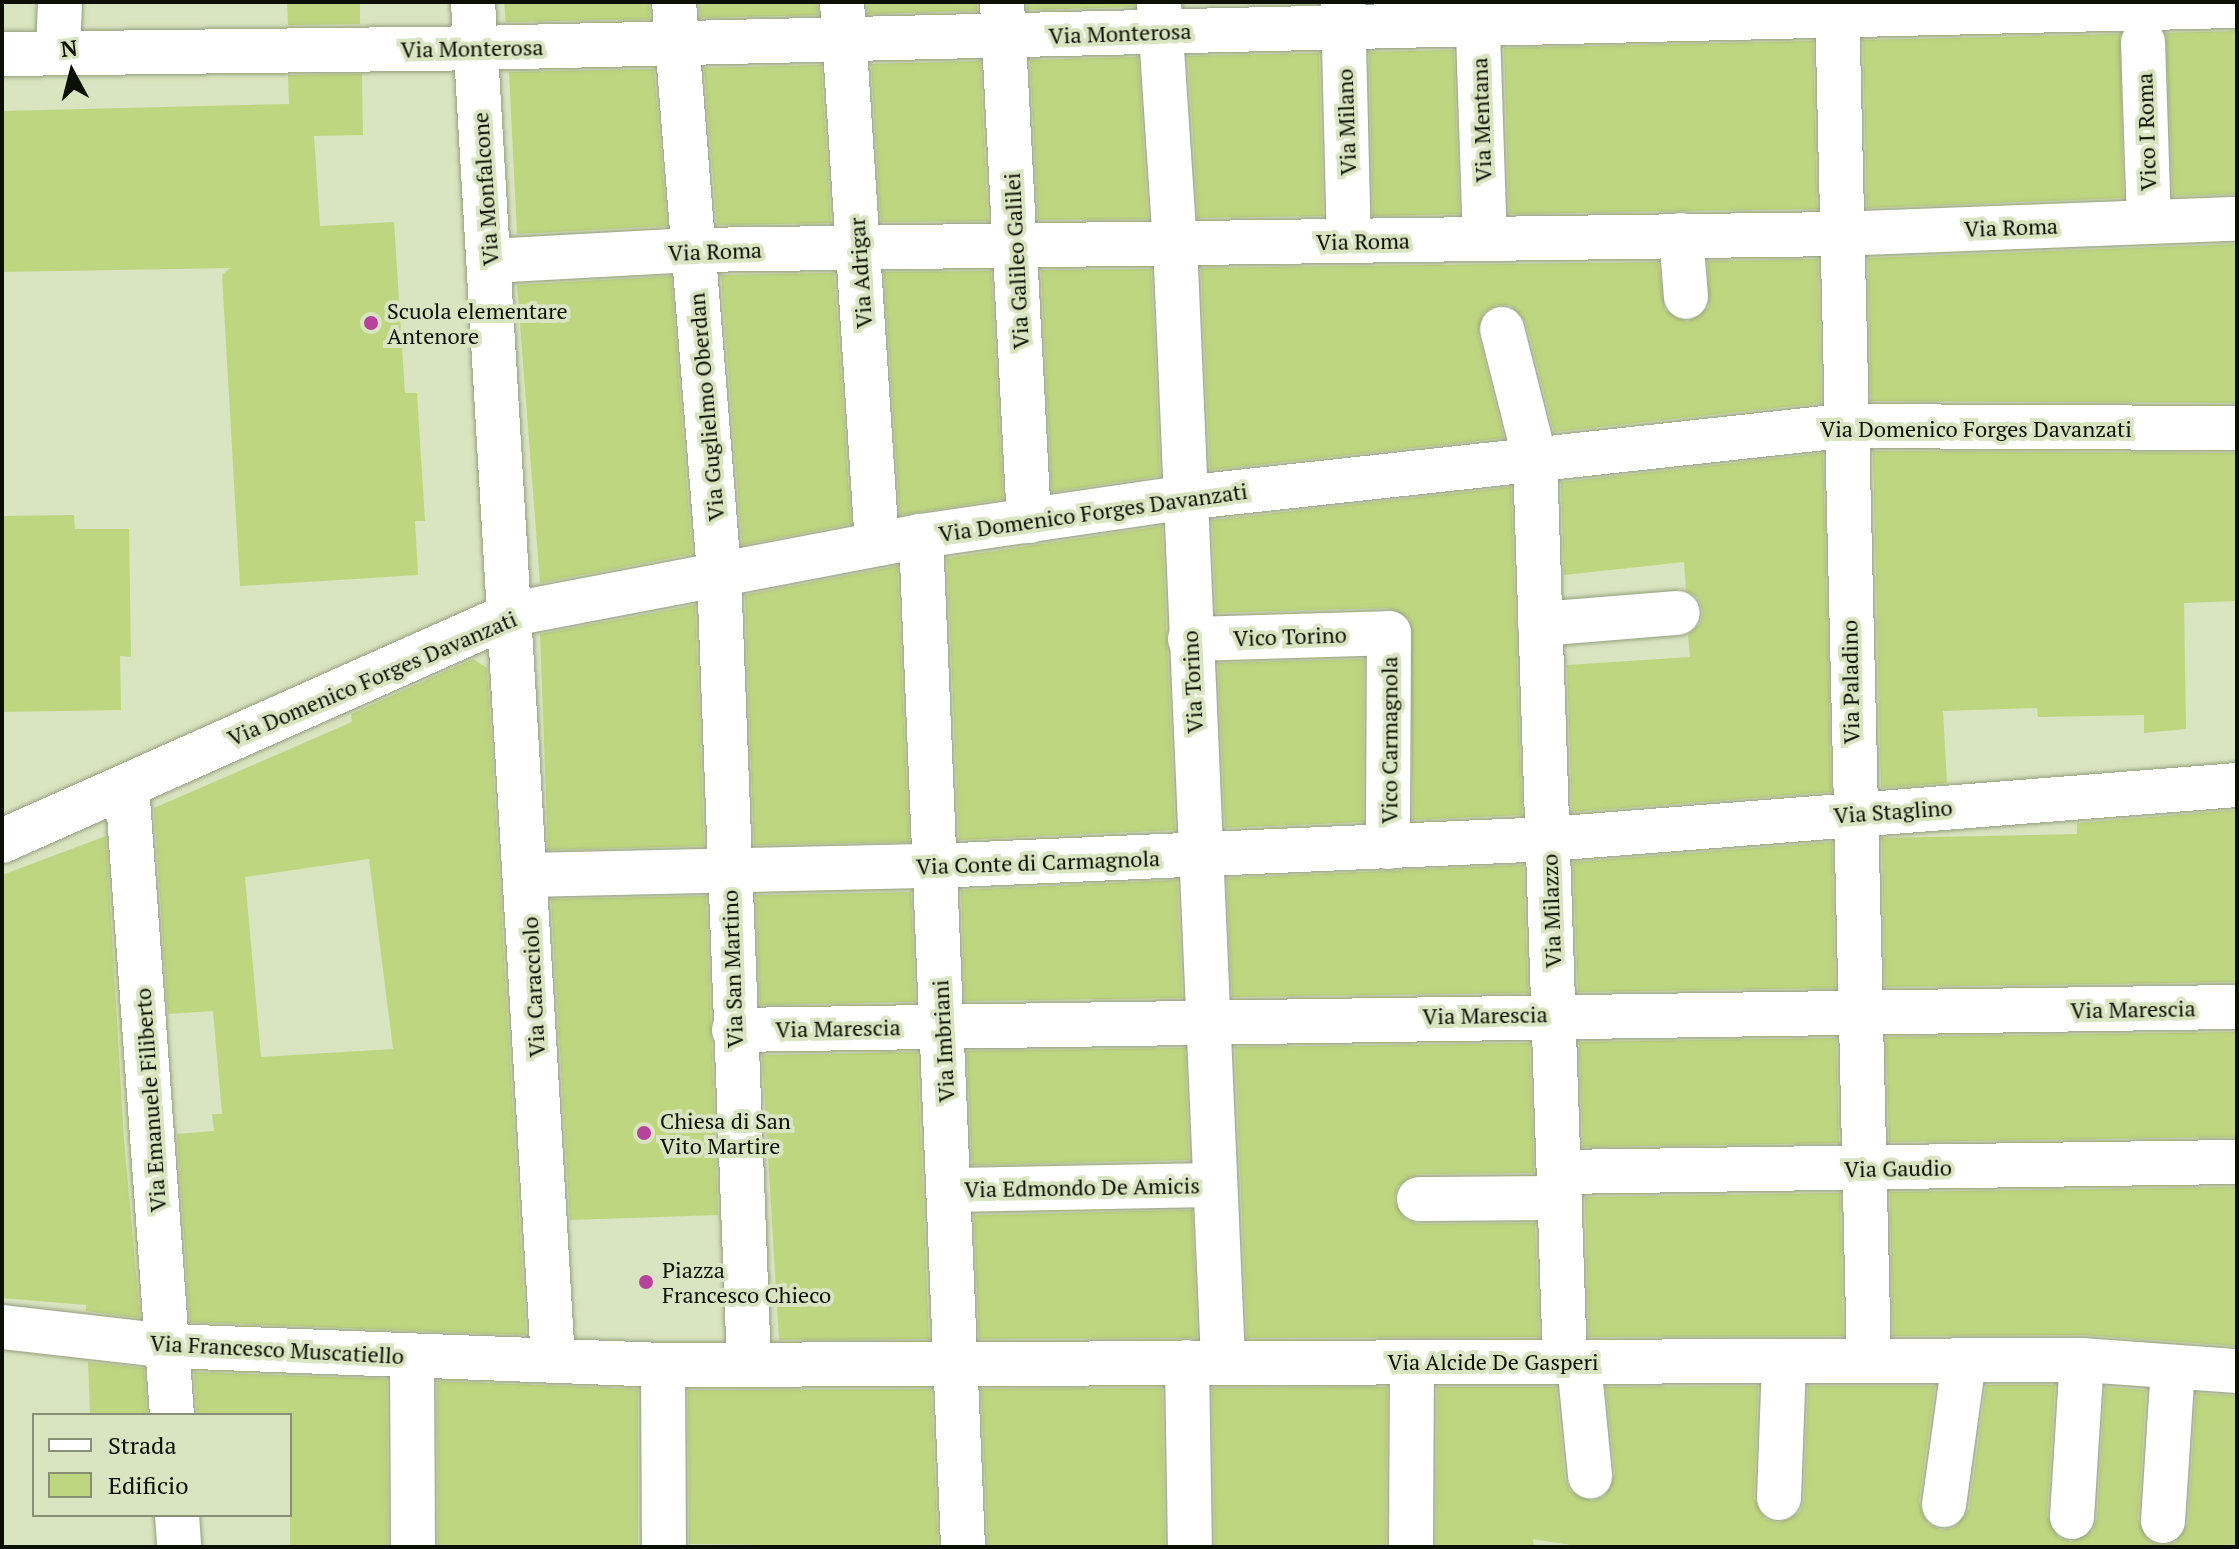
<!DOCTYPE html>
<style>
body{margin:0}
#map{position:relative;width:2239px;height:1549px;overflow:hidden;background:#d9e4c0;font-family:"PT Serif",serif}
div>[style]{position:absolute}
.building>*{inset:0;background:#bed680}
.roads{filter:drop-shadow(0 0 2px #949e7c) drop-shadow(0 0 2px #949e7c)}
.street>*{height:44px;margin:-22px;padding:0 22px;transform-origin:22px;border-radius:22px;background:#fff}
.secondary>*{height:44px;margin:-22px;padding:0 22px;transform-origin:22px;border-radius:22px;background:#fff}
.dots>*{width:22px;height:22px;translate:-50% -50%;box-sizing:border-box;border:4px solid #d9e4c0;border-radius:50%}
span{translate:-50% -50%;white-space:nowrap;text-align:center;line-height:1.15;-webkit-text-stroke:8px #d9e4c0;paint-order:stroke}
.street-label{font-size:22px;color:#0c0f04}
.poi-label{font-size:22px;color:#0c0f04}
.left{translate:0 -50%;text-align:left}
.frame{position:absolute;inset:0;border:4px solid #0c0f04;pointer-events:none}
.legend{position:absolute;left:32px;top:1413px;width:260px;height:104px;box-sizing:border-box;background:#d9e4c0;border:2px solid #878f75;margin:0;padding:10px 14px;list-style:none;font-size:24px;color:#0c0f04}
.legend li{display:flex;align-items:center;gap:16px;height:40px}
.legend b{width:40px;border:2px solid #878f75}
.north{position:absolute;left:32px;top:32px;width:80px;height:80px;-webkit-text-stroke:6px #d9e4c0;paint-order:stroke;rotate:353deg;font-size:22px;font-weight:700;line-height:32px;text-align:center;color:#0c0f04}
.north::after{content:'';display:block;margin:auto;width:28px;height:36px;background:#0c0f04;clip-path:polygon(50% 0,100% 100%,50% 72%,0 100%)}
</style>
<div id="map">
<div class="building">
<div style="clip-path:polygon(287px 2px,360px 2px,360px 24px,288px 25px)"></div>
<div style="clip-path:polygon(504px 2px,649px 2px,650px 19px,506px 22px)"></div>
<div style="clip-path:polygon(699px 2px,817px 2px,818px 15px,700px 18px)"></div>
<div style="clip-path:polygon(867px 2px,977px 2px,977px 11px,868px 14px)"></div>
<div style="clip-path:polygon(1027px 2px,1135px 2px,1134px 7px,1027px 10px)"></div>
<div style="clip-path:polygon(2237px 31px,2237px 194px,2173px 196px,2166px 33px)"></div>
<div style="clip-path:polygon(2120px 34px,2123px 198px,1867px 208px,1863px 40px)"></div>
<div style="clip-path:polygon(1813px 41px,1817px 209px,1509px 214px,1504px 48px)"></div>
<div style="clip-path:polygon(1454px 50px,1459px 214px,1373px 216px,1369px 52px)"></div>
<div style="clip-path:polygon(1319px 53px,1323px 216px,1198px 218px,1188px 56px)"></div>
<div style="clip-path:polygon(1138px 57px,1148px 219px,1038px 220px,1030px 60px)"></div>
<div style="clip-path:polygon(980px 61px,988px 221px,881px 222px,871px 64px)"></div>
<div style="clip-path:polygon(821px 65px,831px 223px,717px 225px,704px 68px)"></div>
<div style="clip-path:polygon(654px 69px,667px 226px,517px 234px,509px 72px)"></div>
<div style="clip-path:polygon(362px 74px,363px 135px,314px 136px,320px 226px,394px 222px,405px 393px,417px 393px,425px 521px,415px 521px,418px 575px,240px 586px,222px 275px,230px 268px,2px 272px,2px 111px,289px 104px,288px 75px)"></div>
<div style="clip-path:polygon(2237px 244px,2237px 403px,1871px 401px,1868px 258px)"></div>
<div style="clip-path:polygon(1818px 259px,1821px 403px,1554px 432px,1526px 322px,1510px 305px,1497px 305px,1484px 312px,1478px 334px,1504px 438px,1210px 470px,1201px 268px,1658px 262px,1665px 310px,1687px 322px,1709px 307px,1708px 261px)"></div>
<div style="clip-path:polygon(1151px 269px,1160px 476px,1052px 492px,1041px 270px)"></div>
<div style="clip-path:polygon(991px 271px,1003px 499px,900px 515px,884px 272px)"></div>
<div style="clip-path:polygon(834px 273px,851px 524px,742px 545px,721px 275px)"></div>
<div style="clip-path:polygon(671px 276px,692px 554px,540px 583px,517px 285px)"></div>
<div style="clip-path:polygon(1873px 451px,2237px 453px,2237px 601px,2184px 603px,2186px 729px,2144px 733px,2144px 715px,2038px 717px,2037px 708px,1943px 711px,1947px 783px,1881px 788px)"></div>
<div style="clip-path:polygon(1823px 453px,1831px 792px,1572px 812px,1567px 665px,1690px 657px,1688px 635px,1700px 624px,1703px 612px,1698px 598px,1686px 590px,1684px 562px,1564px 575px,1561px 482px)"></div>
<div style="clip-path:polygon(1511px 487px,1522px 815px,1413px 820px,1410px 620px,1388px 608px,1216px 613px,1212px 520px)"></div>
<div style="clip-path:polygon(74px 515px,75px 529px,129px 529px,131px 657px,120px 656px,121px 710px,2px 712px,2px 516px)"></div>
<div style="clip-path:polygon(1162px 526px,1175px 830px,959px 840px,947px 558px)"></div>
<div style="clip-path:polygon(897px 566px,909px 842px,754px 845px,745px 595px)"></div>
<div style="clip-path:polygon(695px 605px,704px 846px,548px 850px,540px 634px)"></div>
<div style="clip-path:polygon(evenodd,473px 659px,487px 668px,526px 1335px,190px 1322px,177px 1134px,214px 1131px,212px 1114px,222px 1114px,213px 1011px,168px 1014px,154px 808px,352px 722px,351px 714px,473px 659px,369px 859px,393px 1049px,261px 1057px,245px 877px,369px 859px)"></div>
<div style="clip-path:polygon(1364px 659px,1363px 822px,1225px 828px,1218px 663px)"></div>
<div style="clip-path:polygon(2237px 810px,2237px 982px,1885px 987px,1882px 838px,2077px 834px,2077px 823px)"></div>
<div style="clip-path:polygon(106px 836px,124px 1139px,140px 1318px,86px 1311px,86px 1305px,2px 1298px,2px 875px)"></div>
<div style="clip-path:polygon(1832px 842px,1835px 988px,1578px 992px,1573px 862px)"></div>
<div style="clip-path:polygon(1523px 865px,1528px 993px,1232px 997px,1227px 878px)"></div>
<div style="clip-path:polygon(1177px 880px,1182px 998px,965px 1001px,961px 890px)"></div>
<div style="clip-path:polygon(911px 892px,915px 1002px,760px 1005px,756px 895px)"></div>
<div style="clip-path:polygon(706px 896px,718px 1215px,570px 1220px,551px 899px)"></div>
<div style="clip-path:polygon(2237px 1032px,2237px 1137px,1889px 1142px,1886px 1037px)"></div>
<div style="clip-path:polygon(1836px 1038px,1839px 1143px,1583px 1147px,1579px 1042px)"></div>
<div style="clip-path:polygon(1529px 1043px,1534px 1173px,1418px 1174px,1398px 1186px,1394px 1200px,1406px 1220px,1418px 1224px,1535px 1223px,1539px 1337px,1247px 1338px,1235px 1047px)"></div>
<div style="clip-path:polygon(1185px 1048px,1189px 1160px,972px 1165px,967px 1051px)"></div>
<div style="clip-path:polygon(917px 1052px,929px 1339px,779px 1340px,762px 1055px)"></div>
<div style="clip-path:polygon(2237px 1187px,2237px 1346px,2083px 1335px,1893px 1336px,1890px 1192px)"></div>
<div style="clip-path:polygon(1840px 1193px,1843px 1336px,1589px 1337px,1585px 1197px)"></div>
<div style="clip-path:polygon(1192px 1210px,1197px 1338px,979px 1339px,974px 1215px)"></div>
<div style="clip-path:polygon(88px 1362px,144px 1368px,147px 1415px,90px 1415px)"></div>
<div style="clip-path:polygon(194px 1372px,387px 1379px,388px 1547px,290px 1547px,290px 1415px,197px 1415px)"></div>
<div style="clip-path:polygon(437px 1381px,638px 1389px,638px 1547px,438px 1547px)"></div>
<div style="clip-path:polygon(1986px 1385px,2055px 1385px,2047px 1516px,2058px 1537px,2071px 1542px,2092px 1531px,2097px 1519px,2105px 1387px,2146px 1390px,2138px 1520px,2149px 1541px,2162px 1546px,2175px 1543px,2188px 1523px,2196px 1393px,2237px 1396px,2237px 1547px,1583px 1547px,1533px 1539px,1534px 1547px,1436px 1547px,1437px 1387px,1556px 1387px,1565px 1479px,1570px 1491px,1592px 1501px,1605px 1496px,1615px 1474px,1606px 1387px,1758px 1386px,1754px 1498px,1765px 1519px,1779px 1523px,1800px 1512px,1804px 1500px,1808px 1386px,1935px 1386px,1919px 1502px,1928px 1524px,1941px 1530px,1954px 1528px,1969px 1509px)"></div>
<div style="clip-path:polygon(1387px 1387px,1386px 1547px,1215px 1547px,1212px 1388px)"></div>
<div style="clip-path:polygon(1162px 1388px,1165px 1547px,988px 1547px,981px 1389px)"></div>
<div style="clip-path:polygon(931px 1389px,938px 1547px,689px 1544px,688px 1390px)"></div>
</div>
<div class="roads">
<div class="street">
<div style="left:473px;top:2px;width:1360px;rotate:86.63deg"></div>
<div style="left:674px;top:2px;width:573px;rotate:85.49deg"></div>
<div style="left:719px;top:573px;width:792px;rotate:87.83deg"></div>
<div style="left:842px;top:2px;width:543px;rotate:86.31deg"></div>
<div style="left:1002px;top:2px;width:520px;rotate:87.02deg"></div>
<div style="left:1343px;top:2px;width:239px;rotate:88.6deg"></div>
<div style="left:1477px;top:2px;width:236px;rotate:88.1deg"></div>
<div style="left:1837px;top:2px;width:1359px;rotate:88.65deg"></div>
<div style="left:1159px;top:4px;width:240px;rotate:86.2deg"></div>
<div style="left:1175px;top:243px;width:1119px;rotate:87.54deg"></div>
<div style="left:2143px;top:42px;width:180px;rotate:88.1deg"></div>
<div style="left:58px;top:53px;width:51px;rotate:-87.8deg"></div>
<div style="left:2px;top:54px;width:474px;rotate:-0.7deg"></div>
<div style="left:476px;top:48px;width:1762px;rotate:-1.37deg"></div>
<div style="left:1681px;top:235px;width:62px;rotate:85.4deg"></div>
<div style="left:489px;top:261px;width:204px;rotate:-3.1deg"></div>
<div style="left:693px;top:250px;width:1146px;rotate:-0.8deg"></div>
<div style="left:1839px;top:234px;width:398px;rotate:-2.2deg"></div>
<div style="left:1502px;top:329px;width:134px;rotate:75.8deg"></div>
<div style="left:1535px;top:459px;width:904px;rotate:88.1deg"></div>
<div style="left:921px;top:536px;width:1012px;rotate:87.62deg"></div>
<div style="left:1540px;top:624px;width:138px;rotate:-4.6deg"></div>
<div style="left:1190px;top:639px;width:199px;rotate:-1.7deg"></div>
<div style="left:1389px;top:633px;width:214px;rotate:90.3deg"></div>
<div style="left:127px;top:786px;width:631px;rotate:85.91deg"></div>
<div style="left:2px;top:841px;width:558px;rotate:-23.99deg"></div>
<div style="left:512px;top:614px;width:416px;rotate:-10.8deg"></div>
<div style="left:921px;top:536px;width:265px;rotate:-8.3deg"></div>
<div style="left:1183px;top:498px;width:664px;rotate:-6.23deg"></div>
<div style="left:1843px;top:426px;width:394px;rotate:0.3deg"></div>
<div style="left:527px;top:875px;width:407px;rotate:-1.3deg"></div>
<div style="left:934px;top:866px;width:616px;rotate:-2.51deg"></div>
<div style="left:1549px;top:839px;width:690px;rotate:-4.49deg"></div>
<div style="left:734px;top:1030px;width:1503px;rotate:-0.88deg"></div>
<div style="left:1559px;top:1172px;width:678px;rotate:-0.85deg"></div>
<div style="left:950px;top:1190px;width:264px;rotate:-1.1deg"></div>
<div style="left:1419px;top:1199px;width:141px;rotate:-0.4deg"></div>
<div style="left:412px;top:1356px;width:191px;rotate:89.7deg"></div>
<div style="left:1187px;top:1362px;width:185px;rotate:89.1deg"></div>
<div style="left:1579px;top:1363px;width:114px;rotate:84.4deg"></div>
<div style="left:663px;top:1365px;width:182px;rotate:89.7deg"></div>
<div style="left:1779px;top:1498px;width:135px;rotate:-87.9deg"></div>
<div style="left:1944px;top:1505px;width:145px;rotate:-82.1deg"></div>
<div style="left:177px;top:1515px;width:32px;rotate:86deg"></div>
<div style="left:2072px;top:1517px;width:157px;rotate:-86.4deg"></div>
<div style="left:2163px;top:1521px;width:154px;rotate:-86.3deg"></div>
<div style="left:1411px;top:1547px;width:185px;rotate:-89.7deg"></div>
</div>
<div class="secondary">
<div style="left:2px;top:1327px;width:168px;rotate:6.5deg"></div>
<div style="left:169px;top:1346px;width:494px;rotate:2.2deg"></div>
<div style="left:663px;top:1365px;width:1419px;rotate:-0.2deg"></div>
<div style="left:2082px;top:1360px;width:155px;rotate:4.1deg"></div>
</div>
</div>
<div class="dots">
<div style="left:371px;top:323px;background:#b8439c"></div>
<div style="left:644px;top:1133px;background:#b8439c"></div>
<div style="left:646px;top:1282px;background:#b8439c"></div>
</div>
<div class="street-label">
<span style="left:1120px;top:33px;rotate:-2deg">Via Monterosa</span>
<span style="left:472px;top:48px;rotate:-1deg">Via Monterosa</span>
<span style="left:1481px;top:120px;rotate:-92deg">Via Mentana</span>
<span style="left:1346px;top:122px;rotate:-92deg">Via Milano</span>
<span style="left:2146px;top:132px;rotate:-92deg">Vico I Roma</span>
<span style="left:485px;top:189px;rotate:-94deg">Via Monfalcone</span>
<span style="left:2011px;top:227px;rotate:-2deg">Via Roma</span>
<span style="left:1363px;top:241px;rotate:-1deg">Via Roma</span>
<span style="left:715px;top:251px;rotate:-2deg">Via Roma</span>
<span style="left:1016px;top:261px;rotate:-93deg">Via Galileo Galilei</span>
<span style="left:860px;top:273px;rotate:-94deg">Via Adrigar</span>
<span style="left:706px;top:407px;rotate:-95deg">Via Guglielmo Oberdan</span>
<span style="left:1976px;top:429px">Via Domenico Forges Davanzati</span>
<span style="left:1093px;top:512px;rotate:-8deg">Via Domenico Forges Davanzati</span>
<span style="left:1290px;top:636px;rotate:-2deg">Vico Torino</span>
<span style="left:372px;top:678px;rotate:-23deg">Via Domenico Forges Davanzati</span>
<span style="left:1192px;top:682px;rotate:-93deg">Via Torino</span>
<span style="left:1850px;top:682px;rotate:-91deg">Via Paladino</span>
<span style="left:1389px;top:740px;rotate:-90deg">Vico Carmagnola</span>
<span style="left:1893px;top:811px;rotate:-4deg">Via Staglino</span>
<span style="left:1038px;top:862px;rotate:-2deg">Via Conte di Carmagnola</span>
<span style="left:1551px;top:911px;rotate:-92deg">Via Milazzo</span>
<span style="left:732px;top:969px;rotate:-92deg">Via San Martino</span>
<span style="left:533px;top:987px;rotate:-93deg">Via Caracciolo</span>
<span style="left:2133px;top:1009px;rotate:-1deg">Via Marescia</span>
<span style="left:1485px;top:1015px;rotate:-1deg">Via Marescia</span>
<span style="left:838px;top:1028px;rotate:-1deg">Via Marescia</span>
<span style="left:943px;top:1041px;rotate:-93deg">Via Imbriani</span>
<span style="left:150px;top:1100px;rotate:-94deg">Via Emanuele Filiberto</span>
<span style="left:1898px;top:1168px;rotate:-1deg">Via Gaudio</span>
<span style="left:1082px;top:1187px;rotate:-1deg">Via Edmondo De Amicis</span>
<span style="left:277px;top:1349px;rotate:3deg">Via Francesco Muscatiello</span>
<span style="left:1493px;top:1362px">Via Alcide De Gasperi</span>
</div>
<div class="poi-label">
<span class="left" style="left:387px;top:323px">Scuola elementare<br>Antenore</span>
<span class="left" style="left:660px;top:1133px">Chiesa di San<br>Vito Martire</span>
<span class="left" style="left:662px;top:1282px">Piazza<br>Francesco Chieco</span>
</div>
<div class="frame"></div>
<ul class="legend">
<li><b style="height:10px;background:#fff"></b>Strada</li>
<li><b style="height:22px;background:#bed680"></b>Edificio</li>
</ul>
<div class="north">N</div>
</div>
